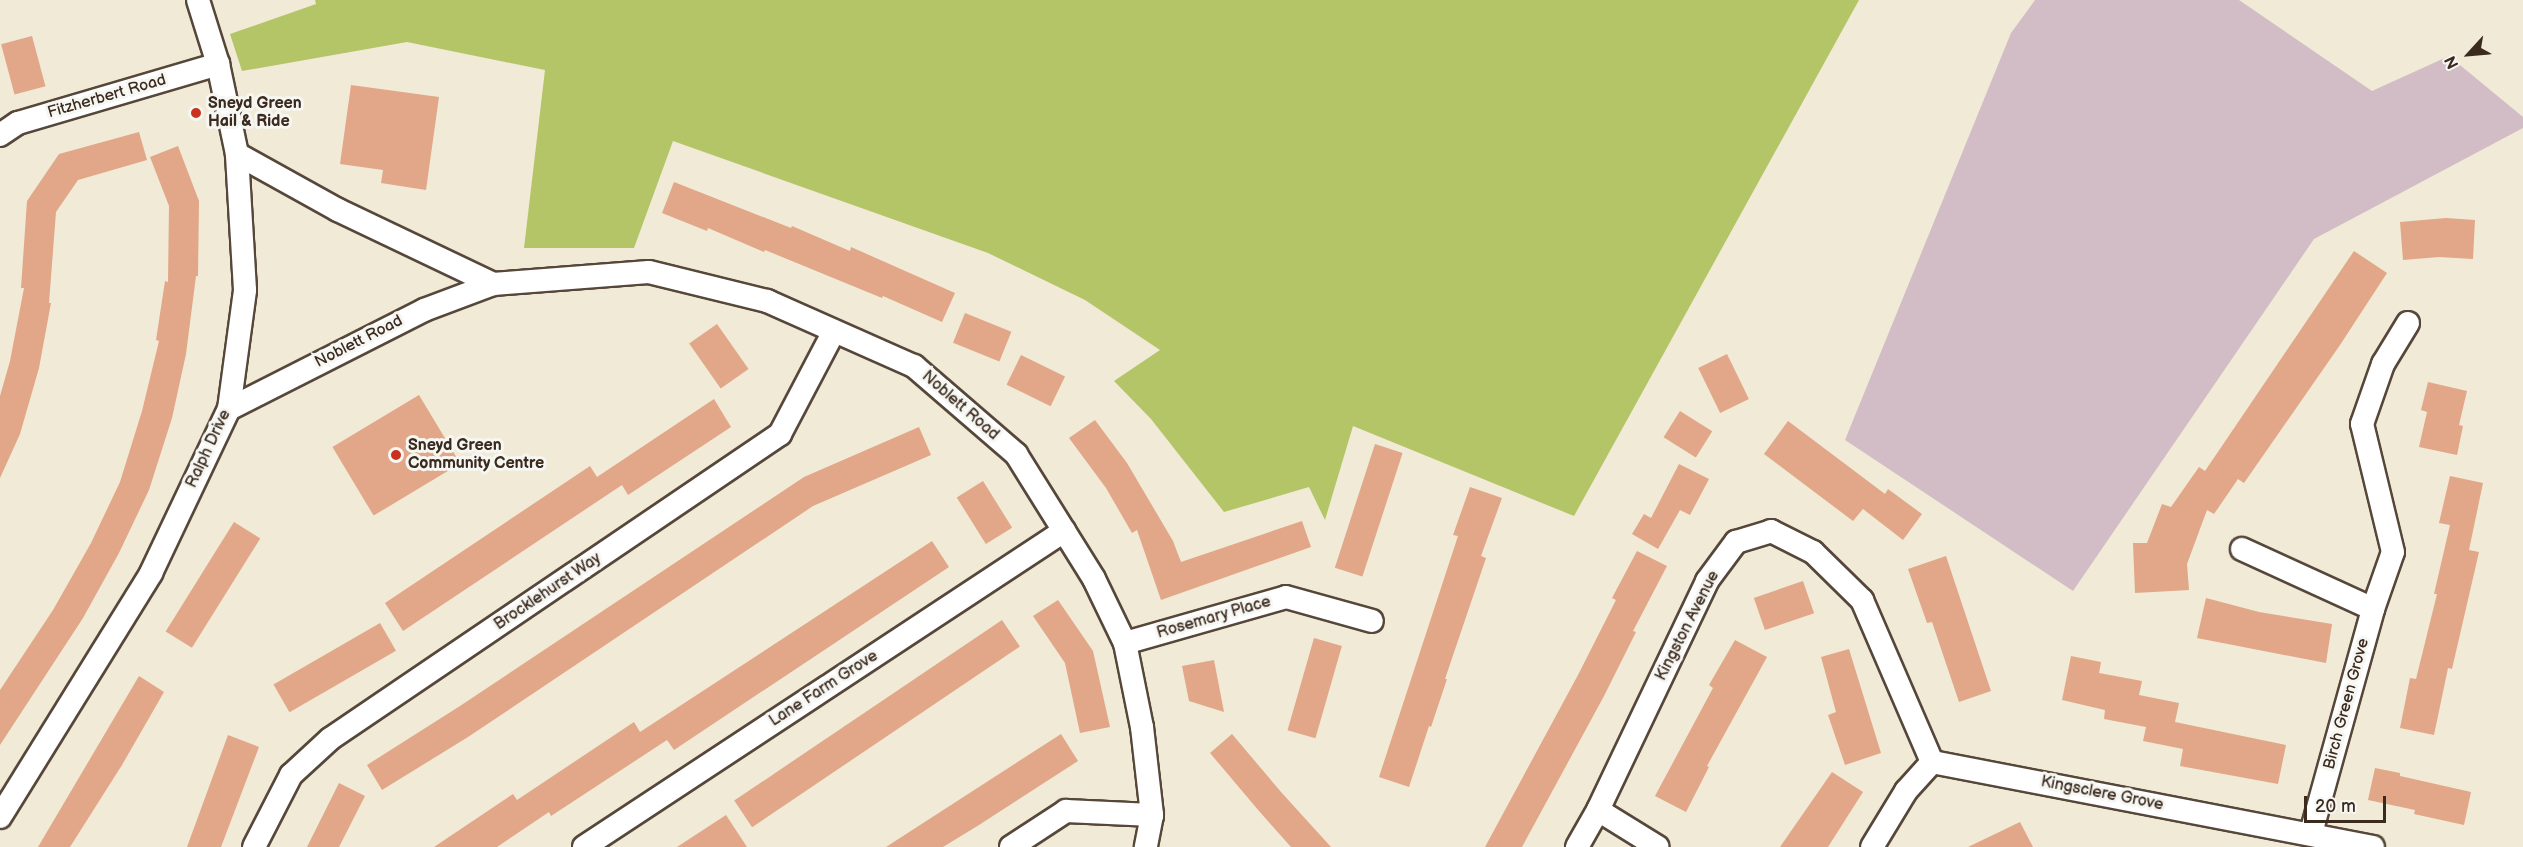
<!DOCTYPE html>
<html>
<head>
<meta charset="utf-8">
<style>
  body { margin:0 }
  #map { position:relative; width:2523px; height:847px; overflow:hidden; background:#f0ead6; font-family:"Balsamiq Sans",sans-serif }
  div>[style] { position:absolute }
  .industrial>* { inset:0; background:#d2bdc6 }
  .green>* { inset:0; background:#b4c568 }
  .building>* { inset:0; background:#e1a788; transform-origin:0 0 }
  .roads { filter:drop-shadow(2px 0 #56473a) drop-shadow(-2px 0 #56473a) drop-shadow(0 2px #56473a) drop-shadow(0 -2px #56473a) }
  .minor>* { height:22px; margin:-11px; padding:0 11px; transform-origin:11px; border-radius:11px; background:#fff }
  .dots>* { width:16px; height:16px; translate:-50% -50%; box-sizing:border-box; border:3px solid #f6f6f2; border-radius:50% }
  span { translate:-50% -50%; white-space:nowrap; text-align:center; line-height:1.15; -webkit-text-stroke:6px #f6f6f2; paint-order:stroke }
  .street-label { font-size:16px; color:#3b2a1e }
  .poi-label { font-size:16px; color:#3b2a1e; font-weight:700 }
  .left { translate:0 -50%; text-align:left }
  .north { position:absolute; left:2439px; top:24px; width:60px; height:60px; -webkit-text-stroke:4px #f6f6f2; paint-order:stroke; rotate:244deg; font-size:16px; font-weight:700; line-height:24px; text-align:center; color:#3b2a1e }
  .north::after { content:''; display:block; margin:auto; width:21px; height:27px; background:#3b2a1e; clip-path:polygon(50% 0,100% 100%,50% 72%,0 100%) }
  .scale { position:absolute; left:2304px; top:796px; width:82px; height:27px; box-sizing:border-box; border:3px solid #3b2a1e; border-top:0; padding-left:8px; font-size:18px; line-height:21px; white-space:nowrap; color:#3b2a1e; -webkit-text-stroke:4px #f6f6f2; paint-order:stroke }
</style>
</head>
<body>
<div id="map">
  <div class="industrial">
    <div style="clip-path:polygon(2035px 0,2239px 0,2372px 91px,2449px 56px,2523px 117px,2523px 128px,2314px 239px,2073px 591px,1845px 440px,2011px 33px)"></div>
  </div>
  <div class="green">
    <div style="clip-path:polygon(315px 0,1859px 0,1574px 516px,1353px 426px,1325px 520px,1309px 487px,1224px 512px,1151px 419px,1114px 381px,1160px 350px,1085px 300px,988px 253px,673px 141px,634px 248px,524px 248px,545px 70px,407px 42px,242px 71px,230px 34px,316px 4px)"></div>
  </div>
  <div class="building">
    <div style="left:32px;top:36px;width:52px;height:32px;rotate:75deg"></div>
    <div style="clip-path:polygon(351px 85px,439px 97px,426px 190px,381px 183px,383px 170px,340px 164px)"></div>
    <div style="clip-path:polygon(139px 132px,147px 160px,78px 180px,56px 212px,49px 303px,51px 303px,39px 368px,20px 434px,0 478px,0 396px,10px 361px,24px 288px,21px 288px,27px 201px,59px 154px)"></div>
    <div style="clip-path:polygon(178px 146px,199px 201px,198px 276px,196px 276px,186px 354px,172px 418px,149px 490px,119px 553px,83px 618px,0 745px,0 690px,53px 610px,91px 543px,120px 482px,142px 411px,159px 341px,156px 340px,165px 281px,168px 282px,169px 206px,150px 157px)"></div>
    <div style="clip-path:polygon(674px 182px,791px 228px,792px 226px,850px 251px,851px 247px,955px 293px,942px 322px,883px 296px,882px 298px,765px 250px,764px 252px,708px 228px,707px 231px,662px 213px)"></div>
    <div style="clip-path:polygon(2446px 218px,2475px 220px,2473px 259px,2439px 257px,2403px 260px,2400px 222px)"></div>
    <div style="clip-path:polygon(2354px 251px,2387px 273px,2340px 345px,2244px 483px,2238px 479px,2214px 514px,2207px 510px,2187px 564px,2189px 590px,2135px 593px,2133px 543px,2147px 543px,2162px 504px,2171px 507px,2199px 467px,2205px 471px)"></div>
    <div style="left:965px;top:313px;width:50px;height:32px;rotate:22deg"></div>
    <div style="left:717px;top:324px;width:55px;height:34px;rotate:55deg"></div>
    <div style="left:1727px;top:354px;width:50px;height:32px;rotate:64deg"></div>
    <div style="left:1021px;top:355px;width:49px;height:33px;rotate:26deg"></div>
    <div style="clip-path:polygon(2428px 382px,2467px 391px,2459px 425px,2463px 426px,2457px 455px,2419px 447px,2427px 412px,2421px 410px)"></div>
    <div style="left:419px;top:395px;width:80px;height:101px;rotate:59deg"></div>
    <div style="clip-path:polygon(714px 399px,731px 427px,628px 495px,622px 485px,403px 631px,385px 603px,590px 466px,597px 477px)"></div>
    <div style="left:1680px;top:411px;width:38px;height:31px;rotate:32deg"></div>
    <div style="clip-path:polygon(1095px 420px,1127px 463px,1173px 541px,1181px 562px,1302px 521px,1311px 547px,1161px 600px,1137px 530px,1132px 533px,1106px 488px,1069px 438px)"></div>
    <div style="clip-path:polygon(1788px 421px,1885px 494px,1888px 489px,1922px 514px,1903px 540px,1863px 509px,1853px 521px,1764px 454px)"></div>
    <div style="clip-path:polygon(919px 427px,931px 455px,813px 506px,468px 737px,382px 790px,367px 765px,460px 706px,804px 477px)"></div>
    <div style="left:1375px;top:444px;width:29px;height:130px;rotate:18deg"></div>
    <div style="clip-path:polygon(1679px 464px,1709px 479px,1690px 515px,1680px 510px,1658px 549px,1632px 534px,1644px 514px,1651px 518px)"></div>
    <div style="clip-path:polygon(2450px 476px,2483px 483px,2469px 550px,2479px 552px,2452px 669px,2448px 668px,2434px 735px,2400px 728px,2410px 678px,2416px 679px,2437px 594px,2434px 594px,2450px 525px,2439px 523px)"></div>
    <div style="left:983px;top:481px;width:55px;height:31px;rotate:58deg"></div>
    <div style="clip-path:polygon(1470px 487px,1502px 498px,1481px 556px,1486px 558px,1445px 679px,1447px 679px,1431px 727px,1429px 726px,1409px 787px,1379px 777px,1458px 536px,1453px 535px)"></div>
    <div style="left:234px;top:522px;width:31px;height:129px;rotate:32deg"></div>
    <div style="clip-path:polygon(932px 541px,949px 567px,674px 750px,667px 740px,551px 816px,549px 812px,497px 847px,434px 847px,513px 794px,517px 800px,634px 722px,640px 732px)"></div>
    <div style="clip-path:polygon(1637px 551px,1667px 566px,1633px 631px,1636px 632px,1604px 696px,1522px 847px,1485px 847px,1578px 675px,1616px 600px,1612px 598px)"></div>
    <div style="clip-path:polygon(1946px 556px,1991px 691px,1959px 702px,1932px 622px,1927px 623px,1908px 569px)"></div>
    <div style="left:1803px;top:581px;width:34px;height:52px;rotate:71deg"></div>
    <div style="clip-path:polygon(2206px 598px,2259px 612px,2332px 624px,2326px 663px,2197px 638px)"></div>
    <div style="clip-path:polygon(1058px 600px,1093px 651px,1110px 727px,1080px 733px,1065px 663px,1033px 616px)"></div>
    <div style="left:1002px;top:620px;width:32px;height:323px;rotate:56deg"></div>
    <div style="left:380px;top:623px;width:32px;height:123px;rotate:60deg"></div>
    <div style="left:1314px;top:638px;width:29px;height:96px;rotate:16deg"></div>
    <div style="clip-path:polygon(1735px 640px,1767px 657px,1707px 766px,1709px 767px,1686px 812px,1655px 796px,1713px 688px,1709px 685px)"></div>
    <div style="clip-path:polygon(1849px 649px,1881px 753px,1845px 765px,1828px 715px,1836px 712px,1821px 657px)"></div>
    <div style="clip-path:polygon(2071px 656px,2101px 662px,2099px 673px,2142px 681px,2139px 695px,2179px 703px,2175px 722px,2286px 745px,2278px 784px,2180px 766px,2183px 749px,2143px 741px,2146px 727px,2104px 719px,2105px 710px,2062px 700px)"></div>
    <div style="clip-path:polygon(1214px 660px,1224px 712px,1189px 701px,1182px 666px)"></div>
    <div style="clip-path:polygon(139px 676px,164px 692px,122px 765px,70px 847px,38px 847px)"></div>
    <div style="clip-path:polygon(1061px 734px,1078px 761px,979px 825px,943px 847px,886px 847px)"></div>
    <div style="clip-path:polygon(1232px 734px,1281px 792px,1331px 847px,1291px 847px,1259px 811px,1210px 753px)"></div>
    <div style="clip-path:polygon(228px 735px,259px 747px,221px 847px,187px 847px)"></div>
    <div style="clip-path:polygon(2375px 768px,2400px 773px,2400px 776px,2471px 792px,2464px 825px,2414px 814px,2415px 810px,2368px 800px)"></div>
    <div style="clip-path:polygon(1832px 772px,1863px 792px,1828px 847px,1780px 847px)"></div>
    <div style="clip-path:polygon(339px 783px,365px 796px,339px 847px,307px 847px)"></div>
    <div style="clip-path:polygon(726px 815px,747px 847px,677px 847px)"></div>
    <div style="clip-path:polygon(2020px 822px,2033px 847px,1968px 847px)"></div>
  </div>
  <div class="roads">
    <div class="minor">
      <div style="left:0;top:135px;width:22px;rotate:-34deg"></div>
      <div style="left:18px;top:123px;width:209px;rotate:-16.4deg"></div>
      <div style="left:237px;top:154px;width:115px;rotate:29deg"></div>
      <div style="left:338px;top:210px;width:172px;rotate:25.5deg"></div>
      <div style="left:229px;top:409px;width:219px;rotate:-26.9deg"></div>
      <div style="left:424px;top:310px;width:74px;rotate:-20.6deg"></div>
      <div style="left:493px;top:284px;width:156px;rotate:-4.4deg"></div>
      <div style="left:649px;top:272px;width:122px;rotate:13.8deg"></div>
      <div style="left:767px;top:301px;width:161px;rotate:23.9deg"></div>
      <div style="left:914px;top:366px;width:135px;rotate:40.8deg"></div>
      <div style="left:1016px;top:454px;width:147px;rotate:58deg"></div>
      <div style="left:1094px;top:579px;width:71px;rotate:64.2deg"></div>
      <div style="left:1125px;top:643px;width:86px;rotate:78.6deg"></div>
      <div style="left:1142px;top:727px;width:89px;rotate:83.5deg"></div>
      <div style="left:1152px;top:815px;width:33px;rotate:101deg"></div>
      <div style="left:2242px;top:549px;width:144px;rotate:24.6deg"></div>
      <div style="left:1125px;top:643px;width:167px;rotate:-15.9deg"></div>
      <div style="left:1286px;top:597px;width:89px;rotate:15.6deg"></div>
      <div style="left:1598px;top:810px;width:70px;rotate:31.7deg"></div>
      <div style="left:0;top:817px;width:287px;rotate:-58.2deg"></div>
      <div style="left:151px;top:573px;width:182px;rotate:-64.6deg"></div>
      <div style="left:229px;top:409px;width:120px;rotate:-82.3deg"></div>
      <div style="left:245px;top:290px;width:136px;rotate:-93.4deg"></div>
      <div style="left:237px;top:154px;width:92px;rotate:-101.9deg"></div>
      <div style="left:218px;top:64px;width:67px;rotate:-107.4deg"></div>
      <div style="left:2311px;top:833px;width:232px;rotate:-74.5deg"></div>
      <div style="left:2373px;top:609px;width:60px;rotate:-70.7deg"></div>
      <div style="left:2393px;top:552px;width:132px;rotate:-103.6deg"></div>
      <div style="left:2362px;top:424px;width:64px;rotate:-70.7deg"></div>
      <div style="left:2383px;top:364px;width:48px;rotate:-58.6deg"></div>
      <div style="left:254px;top:847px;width:81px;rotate:-62.8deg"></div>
      <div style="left:291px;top:775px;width:53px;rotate:-42.7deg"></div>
      <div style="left:330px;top:739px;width:544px;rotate:-34.13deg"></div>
      <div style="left:780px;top:434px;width:116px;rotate:-62.3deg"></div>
      <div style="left:584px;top:847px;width:575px;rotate:-33.36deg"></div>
      <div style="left:1011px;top:847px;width:66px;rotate:-33.2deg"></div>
      <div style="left:1066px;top:811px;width:86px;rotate:2.7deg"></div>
      <div style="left:1577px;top:847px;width:43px;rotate:-60.4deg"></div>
      <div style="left:1598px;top:810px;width:254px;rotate:-64.5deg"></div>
      <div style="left:1707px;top:581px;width:49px;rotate:-53.4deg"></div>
      <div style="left:1736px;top:542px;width:37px;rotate:-17deg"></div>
      <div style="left:1771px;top:531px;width:47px;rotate:26.6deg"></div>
      <div style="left:1813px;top:552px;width:69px;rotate:44.4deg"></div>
      <div style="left:1862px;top:600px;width:176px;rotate:66.6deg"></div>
      <div style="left:1872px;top:847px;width:66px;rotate:-58.7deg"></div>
      <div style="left:1906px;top:791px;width:39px;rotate:-48deg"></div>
      <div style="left:1932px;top:762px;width:449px;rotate:10.9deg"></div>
    </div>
  </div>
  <div class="dots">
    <div style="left:196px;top:113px;background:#c8321e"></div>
    <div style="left:396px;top:455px;background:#c8321e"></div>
  </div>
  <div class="street-label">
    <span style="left:107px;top:97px;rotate:-16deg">Fitzherbert Road</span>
    <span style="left:359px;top:342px;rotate:-27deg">Noblett Road</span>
    <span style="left:960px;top:406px;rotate:41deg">Noblett Road</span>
    <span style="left:209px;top:449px;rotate:-65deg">Ralph Drive</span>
    <span style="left:548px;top:592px;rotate:-34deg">Brocklehurst Way</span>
    <span style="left:1214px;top:618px;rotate:-16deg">Rosemary Place</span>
    <span style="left:1688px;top:626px;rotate:-63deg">Kingston Avenue</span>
    <span style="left:824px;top:689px;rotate:-33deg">Lane Farm Grove</span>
    <span style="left:2347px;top:704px;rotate:-75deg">Birch Green Grove</span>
    <span style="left:2102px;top:794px;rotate:11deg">Kingsclere Grove</span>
  </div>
  <div class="poi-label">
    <span class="left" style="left:208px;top:113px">Sneyd Green<br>Hail &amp; Ride</span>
    <span class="left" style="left:408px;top:455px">Sneyd Green<br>Community Centre</span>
  </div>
  <div class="north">N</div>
  <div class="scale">20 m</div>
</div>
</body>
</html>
